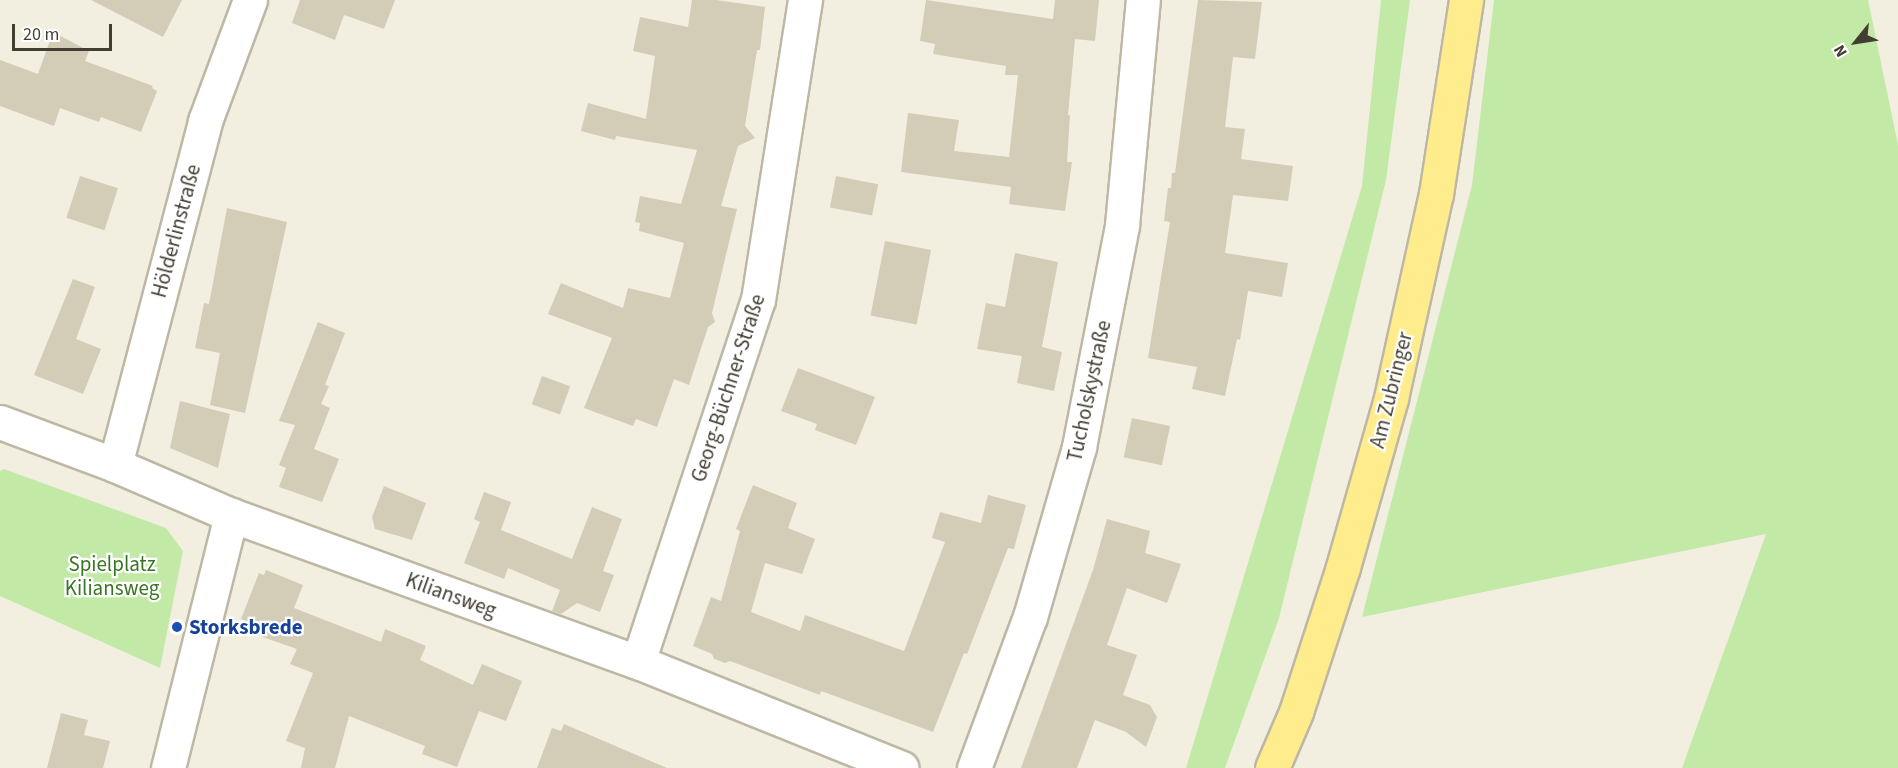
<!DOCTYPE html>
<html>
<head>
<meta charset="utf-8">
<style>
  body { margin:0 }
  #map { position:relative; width:1898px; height:768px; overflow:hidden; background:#f2efe1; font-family:"Source Sans 3",sans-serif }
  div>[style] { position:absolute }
  .green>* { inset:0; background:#c3e9a7 }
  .building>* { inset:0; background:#d3ccb6; transform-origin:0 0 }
  .roads { filter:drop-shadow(2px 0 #bdb7a4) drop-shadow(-2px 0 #bdb7a4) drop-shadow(0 2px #bdb7a4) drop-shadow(0 -2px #bdb7a4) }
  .minor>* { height:33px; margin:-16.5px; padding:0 16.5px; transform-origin:16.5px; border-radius:16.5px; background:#fff }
  .major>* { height:33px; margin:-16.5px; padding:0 16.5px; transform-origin:16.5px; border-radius:16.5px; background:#ffec8d }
  .dots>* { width:16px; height:16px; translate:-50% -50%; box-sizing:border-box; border:3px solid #fff; border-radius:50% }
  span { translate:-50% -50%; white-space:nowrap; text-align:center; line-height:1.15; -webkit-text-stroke:4.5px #fff; paint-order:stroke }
  .street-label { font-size:21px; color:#433e32 }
  .park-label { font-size:21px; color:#397623 }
  .transit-label { font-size:21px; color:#164399; font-weight:700 }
  .left { translate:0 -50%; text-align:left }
  .north { position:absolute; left:1826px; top:12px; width:60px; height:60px; -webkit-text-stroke:4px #fff; paint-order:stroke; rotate:240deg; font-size:16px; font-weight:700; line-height:24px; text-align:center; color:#433e32 }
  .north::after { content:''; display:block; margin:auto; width:21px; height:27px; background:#433e32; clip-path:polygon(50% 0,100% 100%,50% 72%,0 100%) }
  .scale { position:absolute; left:12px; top:24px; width:100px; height:27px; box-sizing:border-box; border:3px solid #433e32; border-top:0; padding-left:8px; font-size:18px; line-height:21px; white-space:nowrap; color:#433e32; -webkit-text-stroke:4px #fff; paint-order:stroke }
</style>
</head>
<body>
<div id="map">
  <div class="green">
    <div style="clip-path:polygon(1381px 0,1410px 0,1386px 180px,1279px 618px,1225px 768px,1186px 768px,1362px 186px)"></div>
    <div style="clip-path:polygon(1494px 0,1868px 0,1898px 145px,1898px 768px,1682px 768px,1766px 534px,1362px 617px,1472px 185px)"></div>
    <div style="clip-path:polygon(4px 469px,166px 528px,183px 551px,160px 668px,0 596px,0 471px)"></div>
  </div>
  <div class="building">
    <div style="clip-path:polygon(91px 0,182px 0,163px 37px)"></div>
    <div style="clip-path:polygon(300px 0,395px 0,384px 29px,344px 15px,335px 40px,292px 23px)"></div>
    <div style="clip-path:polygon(692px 0,716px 0,765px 7px,760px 50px,757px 50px,745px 126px,755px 138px,738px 146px,721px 206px,737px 209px,712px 313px,715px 322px,708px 327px,689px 385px,674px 379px,657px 427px,636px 419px,633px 426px,584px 408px,612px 338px,548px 314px,561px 283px,623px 308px,628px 288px,670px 298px,684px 243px,639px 231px,640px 223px,635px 222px,640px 196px,681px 204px,697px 150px,616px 136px,615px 140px,581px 131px,588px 103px,646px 119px,655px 56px,633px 51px,640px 17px,688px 27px)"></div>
    <div style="clip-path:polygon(926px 0,1053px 19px,1055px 0,1099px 0,1095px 41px,1075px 39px,1068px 115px,1070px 115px,1067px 162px,1072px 162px,1065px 211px,1009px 204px,1011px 187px,901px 172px,908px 113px,959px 120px,954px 151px,1009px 157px,1018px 75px,1005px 75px,1006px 66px,933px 54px,935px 44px,920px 41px)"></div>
    <div style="clip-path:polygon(1198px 0,1262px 2px,1255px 59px,1233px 57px,1225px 127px,1245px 129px,1241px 159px,1293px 166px,1288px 201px,1233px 195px,1225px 253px,1288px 263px,1282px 297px,1248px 291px,1240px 340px,1237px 339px,1225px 396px,1192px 389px,1197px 367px,1148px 358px,1170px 222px,1164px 221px,1168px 188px,1171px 188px,1172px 173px,1175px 173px)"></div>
    <div style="clip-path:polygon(53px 32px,89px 51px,85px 61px,153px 86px,152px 88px,157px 91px,141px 132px,101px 117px,99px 122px,60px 108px,54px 126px,0 106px,0 60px,38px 74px)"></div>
    <div style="left:80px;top:176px;width:40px;height:44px;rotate:18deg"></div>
    <div style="left:836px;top:176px;width:43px;height:32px;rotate:11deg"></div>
    <div style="clip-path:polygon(227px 208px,287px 222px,245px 413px,210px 405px,220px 353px,195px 348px,204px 303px,209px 304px)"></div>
    <div style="left:885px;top:241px;width:47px;height:76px;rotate:11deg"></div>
    <div style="clip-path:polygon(1015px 253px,1058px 262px,1042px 347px,1062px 352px,1054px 391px,1017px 383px,1022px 356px,977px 349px,986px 303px,1005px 307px)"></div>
    <div style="clip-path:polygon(73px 279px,95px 287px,76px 339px,101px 349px,83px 394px,34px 375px)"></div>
    <div style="clip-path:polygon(318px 322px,345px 333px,325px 385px,329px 386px,321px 404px,330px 408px,314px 449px,339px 459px,322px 502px,279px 487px,286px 468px,279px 465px,295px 425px,279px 421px)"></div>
    <div style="clip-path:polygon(798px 368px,875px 397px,856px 445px,815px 430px,817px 424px,781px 411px)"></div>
    <div style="left:542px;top:376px;width:30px;height:30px;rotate:20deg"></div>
    <div style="clip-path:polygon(180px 401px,230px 414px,218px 468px,170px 448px)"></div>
    <div style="left:1132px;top:418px;width:39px;height:40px;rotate:12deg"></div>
    <div style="clip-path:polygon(753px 485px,797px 503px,788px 528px,815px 539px,802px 574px,765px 563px,751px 612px,800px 631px,805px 615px,904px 651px,945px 542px,932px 538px,940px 512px,981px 523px,988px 495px,1026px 505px,1014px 549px,1008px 548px,967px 654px,964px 653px,933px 732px,821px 691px,820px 695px,730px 661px,725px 663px,714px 659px,712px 654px,693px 646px,711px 597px,721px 601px,740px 531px,736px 529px)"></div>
    <div style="clip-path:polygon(384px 486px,426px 503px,412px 540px,375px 529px,372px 517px)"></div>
    <div style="clip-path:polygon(484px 492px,511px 502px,501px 530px,572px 559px,592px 507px,622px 519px,603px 571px,614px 575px,600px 612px,577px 603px,561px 614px,552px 611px,560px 590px,508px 568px,504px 579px,464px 563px,480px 522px,474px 519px)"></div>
    <div style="clip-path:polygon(1107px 519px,1150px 531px,1145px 553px,1181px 564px,1167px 603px,1127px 588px,1107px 645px,1137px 655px,1123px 695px,1150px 705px,1157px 717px,1146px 747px,1126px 732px,1095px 720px,1077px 768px,1021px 768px,1093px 570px)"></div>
    <div style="clip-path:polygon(266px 570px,303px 585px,294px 608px,381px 642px,385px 629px,426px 646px,420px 660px,473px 685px,482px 664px,522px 681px,506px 721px,479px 711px,457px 767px,422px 754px,425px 746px,349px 716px,335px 768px,301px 768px,305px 748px,286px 741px,313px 673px,290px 664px,297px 649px,254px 634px,257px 625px,241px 619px,259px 573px,264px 575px)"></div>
    <div style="clip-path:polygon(61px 713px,88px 720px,84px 735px,110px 741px,103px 768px,47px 768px)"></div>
    <div style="clip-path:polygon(564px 724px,667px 768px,537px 768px,552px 728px,561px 731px)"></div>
  </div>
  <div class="roads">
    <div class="minor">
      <div style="left:0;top:422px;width:123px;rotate:20.5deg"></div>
      <div style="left:115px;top:465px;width:126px;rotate:23.3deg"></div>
      <div style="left:231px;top:515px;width:433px;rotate:19.9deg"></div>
      <div style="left:638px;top:662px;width:284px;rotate:21.9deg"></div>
      <div style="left:115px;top:465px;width:356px;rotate:-75.3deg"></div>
      <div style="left:205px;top:121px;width:129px;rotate:-69.6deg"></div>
      <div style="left:638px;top:662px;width:381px;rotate:-71.7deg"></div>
      <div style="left:758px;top:300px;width:304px;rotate:-81.1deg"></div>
      <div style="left:168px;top:768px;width:261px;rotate:-76deg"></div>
      <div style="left:974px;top:768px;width:161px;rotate:-69.7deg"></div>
      <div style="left:1030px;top:617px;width:177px;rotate:-73.9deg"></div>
      <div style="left:1079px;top:447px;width:226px;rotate:-79deg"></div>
      <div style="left:1122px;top:225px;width:226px;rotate:-84.7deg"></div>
    </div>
    <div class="major">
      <div style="left:1272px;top:768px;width:61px;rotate:-66.8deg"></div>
      <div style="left:1296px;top:712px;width:152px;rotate:-72deg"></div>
      <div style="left:1343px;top:567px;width:176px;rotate:-74.1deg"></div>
      <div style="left:1391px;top:398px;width:209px;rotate:-77.6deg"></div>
      <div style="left:1436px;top:194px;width:196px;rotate:-81.2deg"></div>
    </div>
  </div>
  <div class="dots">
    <div style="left:177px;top:627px;background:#1a4fb4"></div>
  </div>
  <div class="street-label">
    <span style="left:176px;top:231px;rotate:-75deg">Hölderlinstraße</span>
    <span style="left:728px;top:388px;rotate:-72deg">Georg-Büchner-Straße</span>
    <span style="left:1391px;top:390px;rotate:-76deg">Am Zubringer</span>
    <span style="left:1089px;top:391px;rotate:-78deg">Tucholskystraße</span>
    <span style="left:451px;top:595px;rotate:20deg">Kiliansweg</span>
  </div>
  <div class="park-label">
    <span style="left:112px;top:576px">Spielplatz<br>Kiliansweg</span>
  </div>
  <div class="transit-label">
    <span class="left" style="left:189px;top:627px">Storksbrede</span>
  </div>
  <div class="north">N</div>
  <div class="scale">20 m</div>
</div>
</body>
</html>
